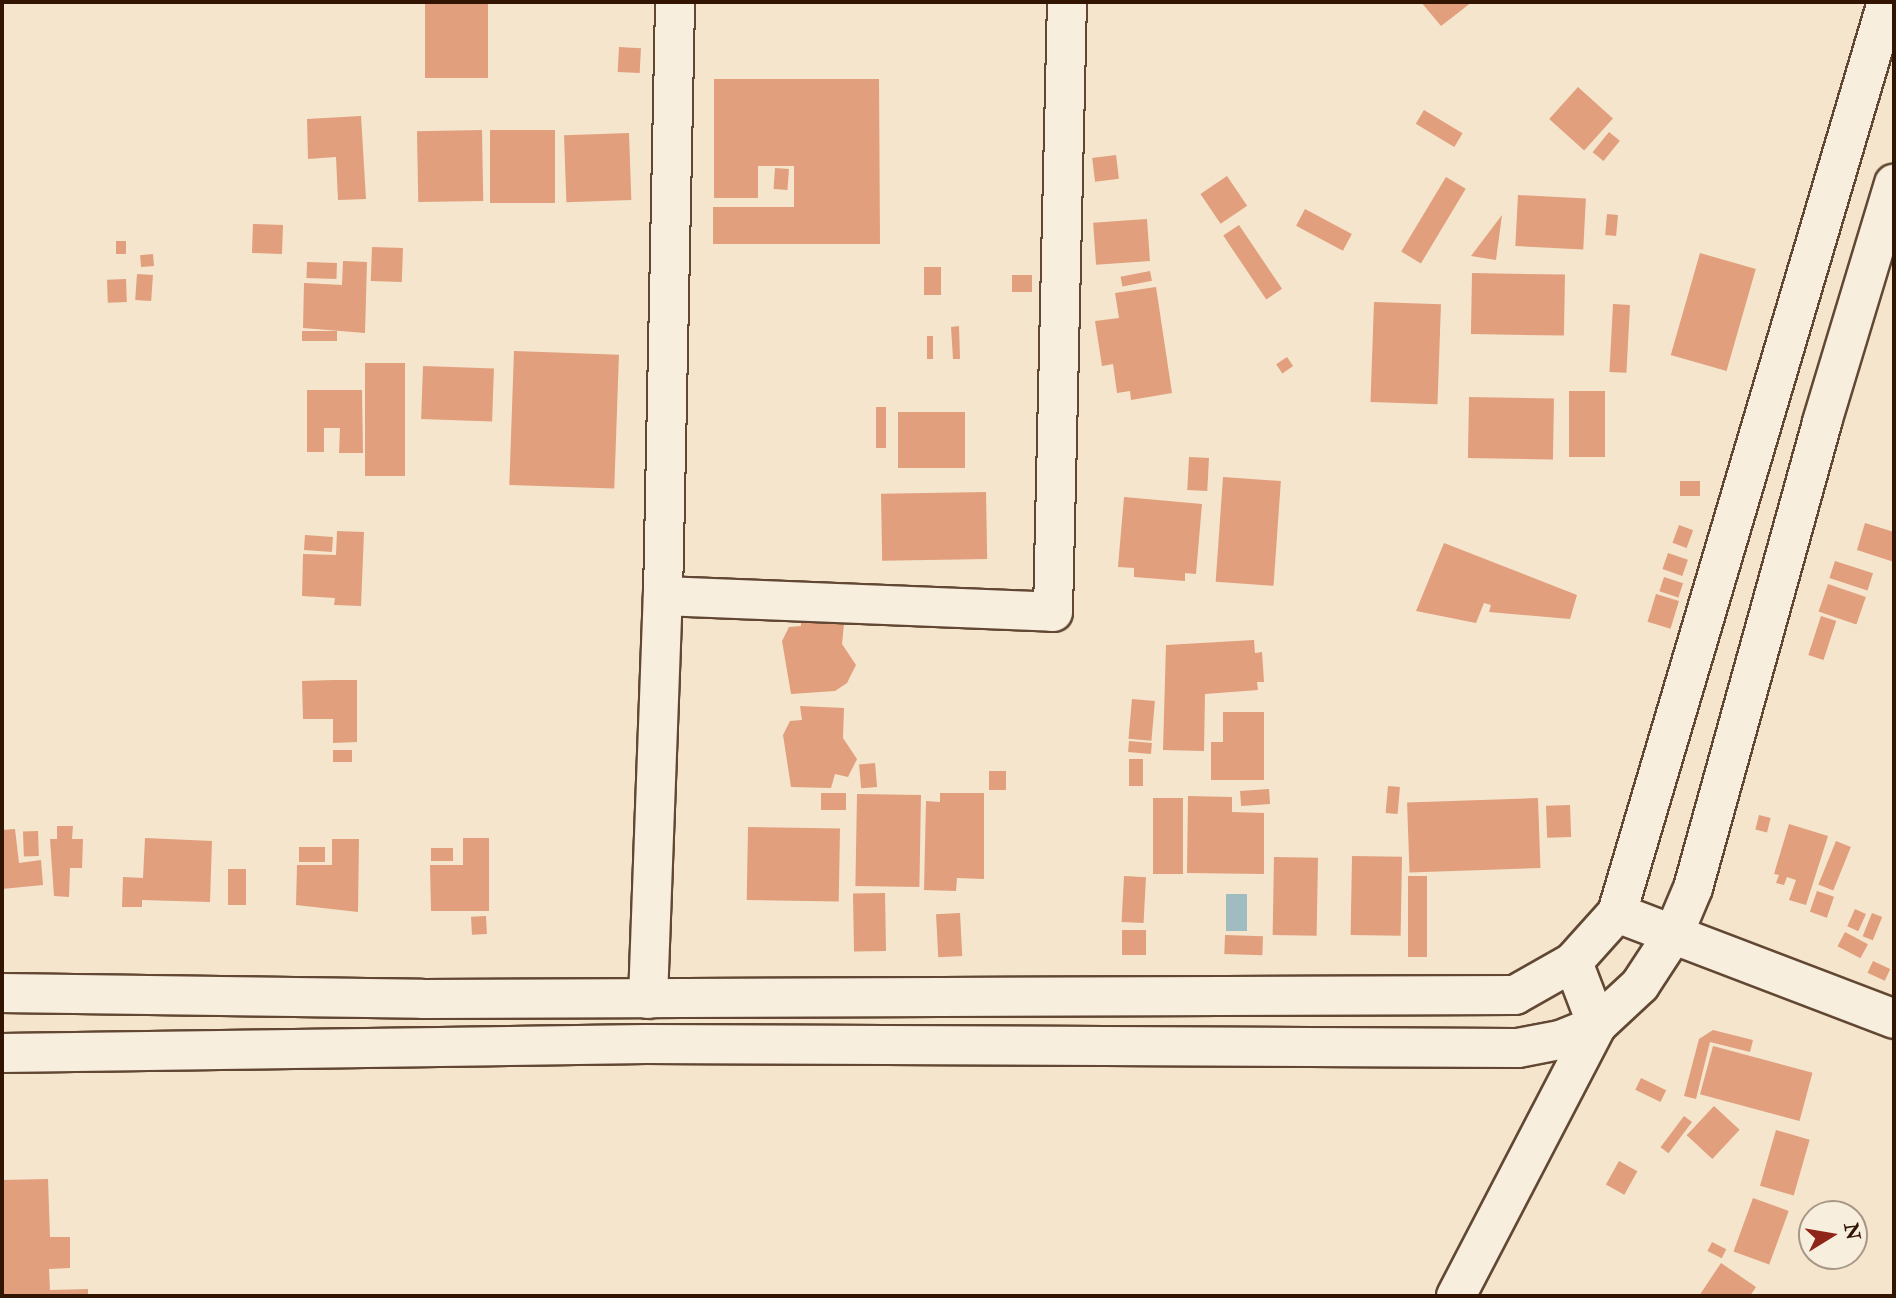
<!DOCTYPE html>
<html>
<head>
<meta charset="utf-8">
<style>
  body { margin:0 }
  #map { position:relative; width:1896px; height:1298px; overflow:hidden; background:#f4e5cc; font-family:"IM FELL Double Pica",serif }
  div>[style] { position:absolute }
  .water>* { inset:0; background:#9fbdc1; transform-origin:0 0 }
  .building>* { inset:0; background:#e19f7d; transform-origin:0 0 }
  .roads { filter:drop-shadow(2px 0 #624834) drop-shadow(-2px 0 #624834) drop-shadow(0 2px #624834) drop-shadow(0 -2px #624834) }
  .minor>* { height:38px; margin:-19px; padding:0 19px; transform-origin:19px; border-radius:19px; background:#f8eede }
  span { translate:-50% -50%; white-space:nowrap; text-align:center; line-height:1.15; -webkit-text-stroke:7px #f8eede; paint-order:stroke }
  .frame { position:absolute; inset:0; border:4px solid #311401; pointer-events:none }
  .north { position:absolute; left:1798px; top:1200px; width:70px; height:70px; box-sizing:border-box; background:#f8eede; border:2px solid #a89786; border-radius:50%; rotate:79deg; font-size:19px; font-weight:700; line-height:28px; text-align:center; color:#311401 }
  .north::after { content:''; display:block; margin:auto; width:24px; height:32px; background:#8f2418; clip-path:polygon(50% 0,100% 100%,50% 72%,0 100%) }
</style>
</head>
<body>
<div id="map">
  <div class="water">
    <div style="left:1226px;top:894px;width:21px;height:37px"></div>
  </div>
  <div class="building">
    <div style="left:425px;top:2px;width:63px;height:76px"></div>
    <div style="clip-path:polygon(1421px 2px,1472px 2px,1441px 26px)"></div>
    <div style="left:619px;top:47px;width:22px;height:25px;rotate:3deg"></div>
    <div style="clip-path:polygon(714px 79px,879px 79px,880px 244px,713px 244px,713px 207px,794px 207px,794px 166px,758px 166px,758px 198px,714px 198px)"></div>
    <div style="left:1578px;top:87px;width:47px;height:43px;rotate:42deg"></div>
    <div style="left:1424px;top:110px;width:45px;height:16px;rotate:31deg"></div>
    <div style="clip-path:polygon(361px 116px,366px 199px,338px 200px,336px 157px,308px 159px,307px 119px)"></div>
    <div style="left:482px;top:130px;width:71px;height:65px;rotate:89deg"></div>
    <div style="left:490px;top:130px;width:65px;height:73px"></div>
    <div style="left:1609px;top:132px;width:14px;height:26px;rotate:39deg"></div>
    <div style="left:629px;top:133px;width:67px;height:65px;rotate:88deg"></div>
    <div style="left:1116px;top:155px;width:24px;height:24px;rotate:83deg"></div>
    <div style="left:775px;top:168px;width:14px;height:21px;rotate:4deg"></div>
    <div style="left:1227px;top:176px;width:36px;height:32px;rotate:56deg"></div>
    <div style="left:1446px;top:177px;width:23px;height:87px;rotate:31deg"></div>
    <div style="left:1518px;top:195px;width:68px;height:51px;rotate:3deg"></div>
    <div style="left:1305px;top:209px;width:53px;height:19px;rotate:28deg"></div>
    <div style="left:1607px;top:214px;width:11px;height:21px;rotate:5deg"></div>
    <div style="clip-path:polygon(1502px 215px,1496px 260px,1471px 256px)"></div>
    <div style="left:1147px;top:219px;width:42px;height:54px;rotate:86deg"></div>
    <div style="left:253px;top:224px;width:30px;height:29px;rotate:2deg"></div>
    <div style="left:1239px;top:225px;width:77px;height:19px;rotate:56deg"></div>
    <div style="left:116px;top:241px;width:10px;height:13px"></div>
    <div style="left:372px;top:247px;width:31px;height:34px;rotate:2deg"></div>
    <div style="left:1700px;top:253px;width:58px;height:106px;rotate:16deg"></div>
    <div style="left:153px;top:254px;width:12px;height:13px;rotate:85deg"></div>
    <div style="clip-path:polygon(343px 261px,367px 262px,365px 333px,303px 328px,304px 283px,342px 285px)"></div>
    <div style="left:307px;top:262px;width:30px;height:16px;rotate:2deg"></div>
    <div style="left:924px;top:267px;width:17px;height:28px"></div>
    <div style="left:1150px;top:271px;width:10px;height:30px;rotate:79deg"></div>
    <div style="left:1472px;top:273px;width:93px;height:61px;rotate:1deg"></div>
    <div style="left:137px;top:274px;width:16px;height:26px;rotate:4deg"></div>
    <div style="left:1012px;top:275px;width:20px;height:17px"></div>
    <div style="left:126px;top:279px;width:23px;height:19px;rotate:88deg"></div>
    <div style="clip-path:polygon(1156px 287px,1172px 393px,1131px 400px,1130px 391px,1117px 393px,1113px 364px,1102px 366px,1095px 321px,1119px 318px,1115px 293px)"></div>
    <div style="left:1374px;top:302px;width:67px;height:100px;rotate:2deg"></div>
    <div style="left:1613px;top:304px;width:17px;height:68px;rotate:3deg"></div>
    <div style="clip-path:polygon(959px 326px,960px 359px,953px 359px,951px 327px)"></div>
    <div style="left:302px;top:331px;width:35px;height:10px"></div>
    <div style="left:927px;top:336px;width:6px;height:23px"></div>
    <div style="left:514px;top:351px;width:105px;height:134px;rotate:2deg"></div>
    <div style="left:1287px;top:357px;width:11px;height:13px;rotate:56deg"></div>
    <div style="left:365px;top:363px;width:40px;height:113px"></div>
    <div style="left:423px;top:366px;width:71px;height:53px;rotate:2deg"></div>
    <div style="clip-path:polygon(307px 390px,362px 390px,363px 453px,339px 453px,340px 428px,324px 428px,324px 452px,307px 452px)"></div>
    <div style="left:1569px;top:391px;width:36px;height:66px"></div>
    <div style="left:1469px;top:397px;width:85px;height:61px;rotate:1deg"></div>
    <div style="left:876px;top:407px;width:10px;height:41px"></div>
    <div style="left:898px;top:412px;width:67px;height:56px"></div>
    <div style="left:1189px;top:457px;width:20px;height:33px;rotate:3deg"></div>
    <div style="left:1223px;top:477px;width:58px;height:105px;rotate:4deg"></div>
    <div style="left:1680px;top:481px;width:20px;height:15px"></div>
    <div style="left:986px;top:492px;width:67px;height:105px;rotate:89deg"></div>
    <div style="clip-path:polygon(1124px 497px,1202px 504px,1196px 574px,1185px 573px,1185px 581px,1134px 577px,1134px 568px,1118px 567px)"></div>
    <div style="clip-path:polygon(1865px 523px,1894px 532px,1894px 562px,1857px 550px)"></div>
    <div style="left:1679px;top:525px;width:15px;height:19px;rotate:20deg"></div>
    <div style="clip-path:polygon(337px 531px,364px 532px,361px 606px,334px 605px,335px 598px,302px 596px,303px 554px,336px 555px)"></div>
    <div style="left:305px;top:535px;width:28px;height:15px;rotate:4deg"></div>
    <div style="clip-path:polygon(1444px 543px,1577px 595px,1570px 619px,1489px 612px,1491px 605px,1484px 603px,1476px 623px,1416px 611px)"></div>
    <div style="left:1668px;top:553px;width:21px;height:17px;rotate:19deg"></div>
    <div style="left:1835px;top:561px;width:40px;height:18px;rotate:18deg"></div>
    <div style="left:1664px;top:577px;width:20px;height:15px;rotate:18deg"></div>
    <div style="left:1828px;top:584px;width:40px;height:29px;rotate:19deg"></div>
    <div style="left:1656px;top:594px;width:24px;height:29px;rotate:17deg"></div>
    <div style="left:1821px;top:616px;width:16px;height:41px;rotate:18deg"></div>
    <div style="clip-path:polygon(801px 621px,844px 624px,842px 644px,856px 665px,847px 683px,835px 691px,791px 694px,782px 641px,789px 627px,801px 626px)"></div>
    <div style="clip-path:polygon(1254px 640px,1255px 653px,1262px 652px,1264px 682px,1257px 682px,1258px 690px,1205px 694px,1204px 751px,1163px 750px,1166px 645px)"></div>
    <div style="clip-path:polygon(333px 680px,357px 680px,357px 742px,333px 743px,333px 719px,303px 719px,302px 681px)"></div>
    <div style="left:1132px;top:699px;width:23px;height:40px;rotate:5deg"></div>
    <div style="clip-path:polygon(800px 706px,844px 708px,843px 738px,857px 759px,848px 777px,835px 774px,831px 788px,791px 787px,783px 735px,790px 721px,802px 720px)"></div>
    <div style="clip-path:polygon(1223px 712px,1264px 712px,1264px 780px,1211px 780px,1211px 742px,1223px 742px)"></div>
    <div style="left:1129px;top:741px;width:23px;height:11px;rotate:5deg"></div>
    <div style="left:333px;top:750px;width:19px;height:12px"></div>
    <div style="left:1129px;top:759px;width:14px;height:27px"></div>
    <div style="left:875px;top:763px;width:24px;height:16px;rotate:85deg"></div>
    <div style="left:989px;top:771px;width:17px;height:19px"></div>
    <div style="left:1388px;top:786px;width:12px;height:27px;rotate:5deg"></div>
    <div style="left:1269px;top:789px;width:15px;height:29px;rotate:86deg"></div>
    <div style="left:846px;top:793px;width:17px;height:25px;rotate:90deg"></div>
    <div style="clip-path:polygon(940px 793px,984px 793px,984px 879px,957px 878px,956px 891px,924px 890px,926px 801px,940px 802px)"></div>
    <div style="left:857px;top:794px;width:64px;height:92px;rotate:1deg"></div>
    <div style="clip-path:polygon(1188px 796px,1232px 797px,1232px 812px,1264px 813px,1264px 874px,1187px 873px)"></div>
    <div style="left:1153px;top:798px;width:30px;height:76px"></div>
    <div style="left:1538px;top:798px;width:70px;height:131px;rotate:88deg"></div>
    <div style="left:1570px;top:805px;width:32px;height:24px;rotate:88deg"></div>
    <div style="left:1759px;top:815px;width:12px;height:15px;rotate:14deg"></div>
    <div style="clip-path:polygon(1789px 824px,1828px 836px,1806px 905px,1789px 900px,1796px 880px,1787px 877px,1784px 885px,1776px 883px,1779px 875px,1774px 874px)"></div>
    <div style="clip-path:polygon(57px 826px,73px 826px,72px 839px,83px 839px,82px 868px,70px 868px,69px 897px,54px 896px,50px 839px,57px 839px)"></div>
    <div style="left:748px;top:827px;width:92px;height:73px;rotate:1deg"></div>
    <div style="clip-path:polygon(15px 829px,19px 863px,41px 860px,43px 885px,2px 889px,2px 830px)"></div>
    <div style="left:38px;top:831px;width:25px;height:15px;rotate:88deg"></div>
    <div style="clip-path:polygon(145px 838px,212px 841px,210px 902px,142px 900px,142px 907px,122px 907px,123px 877px,143px 878px)"></div>
    <div style="clip-path:polygon(463px 838px,489px 838px,489px 911px,431px 911px,430px 865px,463px 865px)"></div>
    <div style="clip-path:polygon(332px 839px,359px 839px,358px 912px,296px 905px,297px 865px,332px 865px)"></div>
    <div style="left:1836px;top:841px;width:16px;height:47px;rotate:22deg"></div>
    <div style="left:325px;top:847px;width:15px;height:26px;rotate:90deg"></div>
    <div style="left:431px;top:848px;width:22px;height:13px"></div>
    <div style="left:1352px;top:856px;width:50px;height:79px;rotate:1deg"></div>
    <div style="left:1274px;top:857px;width:44px;height:78px;rotate:1deg"></div>
    <div style="left:228px;top:869px;width:18px;height:36px"></div>
    <div style="left:1124px;top:876px;width:22px;height:46px;rotate:3deg"></div>
    <div style="left:1408px;top:876px;width:19px;height:81px"></div>
    <div style="left:1817px;top:891px;width:18px;height:22px;rotate:19deg"></div>
    <div style="left:885px;top:893px;width:58px;height:32px;rotate:89deg"></div>
    <div style="left:1855px;top:909px;width:12px;height:19px;rotate:24deg"></div>
    <div style="left:960px;top:913px;width:43px;height:24px;rotate:87deg"></div>
    <div style="left:1872px;top:913px;width:11px;height:25px;rotate:22deg"></div>
    <div style="left:486px;top:916px;width:18px;height:15px;rotate:87deg"></div>
    <div style="left:1122px;top:930px;width:24px;height:25px"></div>
    <div style="left:1845px;top:932px;width:26px;height:16px;rotate:28deg"></div>
    <div style="left:1225px;top:935px;width:38px;height:19px;rotate:2deg"></div>
    <div style="left:1873px;top:961px;width:19px;height:13px;rotate:25deg"></div>
    <div style="clip-path:polygon(1713px 1030px,1753px 1040px,1750px 1052px,1710px 1042px,1696px 1099px,1684px 1096px,1699px 1039px)"></div>
    <div style="left:1713px;top:1046px;width:103px;height:50px;rotate:15deg"></div>
    <div style="left:1641px;top:1078px;width:28px;height:13px;rotate:26deg"></div>
    <div style="left:1714px;top:1106px;width:35px;height:40px;rotate:43deg"></div>
    <div style="left:1684px;top:1116px;width:10px;height:39px;rotate:37deg"></div>
    <div style="left:1776px;top:1130px;width:35px;height:58px;rotate:16deg"></div>
    <div style="left:1619px;top:1161px;width:21px;height:27px;rotate:29deg"></div>
    <div style="clip-path:polygon(48px 1179px,50px 1237px,70px 1237px,70px 1268px,49px 1269px,50px 1290px,88px 1289px,88px 1296px,2px 1296px,2px 1180px)"></div>
    <div style="left:1753px;top:1198px;width:38px;height:57px;rotate:20deg"></div>
    <div style="left:1712px;top:1242px;width:16px;height:10px;rotate:27deg"></div>
    <div style="clip-path:polygon(1721px 1263px,1756px 1287px,1750px 1296px,1699px 1296px)"></div>
  </div>
  <div class="roads">
    <div class="minor">
      <div style="left:663px;top:596px;width:390px;rotate:2.3deg"></div>
      <div style="left:1053px;top:612px;width:610px;rotate:-88.69deg"></div>
      <div style="left:1617px;top:913px;width:297px;rotate:20.9deg"></div>
      <div style="left:2px;top:993px;width:420px;rotate:0.8deg"></div>
      <div style="left:422px;top:999px;width:1093px;rotate:-0.21deg"></div>
      <div style="left:1515px;top:995px;width:67px;rotate:-29.6deg"></div>
      <div style="left:1573px;top:962px;width:66px;rotate:-48.1deg"></div>
      <div style="left:1617px;top:913px;width:950px;rotate:-73.49deg"></div>
      <div style="left:648px;top:999px;width:403px;rotate:-87.9deg"></div>
      <div style="left:663px;top:596px;width:594px;rotate:-88.84deg"></div>
      <div style="left:2px;top:1053px;width:644px;rotate:-0.8deg"></div>
      <div style="left:646px;top:1044px;width:872px;rotate:0.26deg"></div>
      <div style="left:1518px;top:1048px;width:43px;rotate:-10.8deg"></div>
      <div style="left:1560px;top:1040px;width:40px;rotate:-22deg"></div>
      <div style="left:1597px;top:1025px;width:59px;rotate:-42.9deg"></div>
      <div style="left:1640px;top:985px;width:62px;rotate:-56.8deg"></div>
      <div style="left:1674px;top:933px;width:49px;rotate:-67.1deg"></div>
      <div style="left:1693px;top:888px;width:484px;rotate:-74.5deg"></div>
      <div style="left:1822px;top:422px;width:249px;rotate:-73.2deg"></div>
      <div style="left:1456px;top:1296px;width:305px;rotate:-62.5deg"></div>
      <div style="left:1597px;top:1025px;width:67px;rotate:-110.9deg"></div>
    </div>
  </div>
  <div class="frame"></div>
  <div class="north">N</div>
</div>
</body>
</html>
